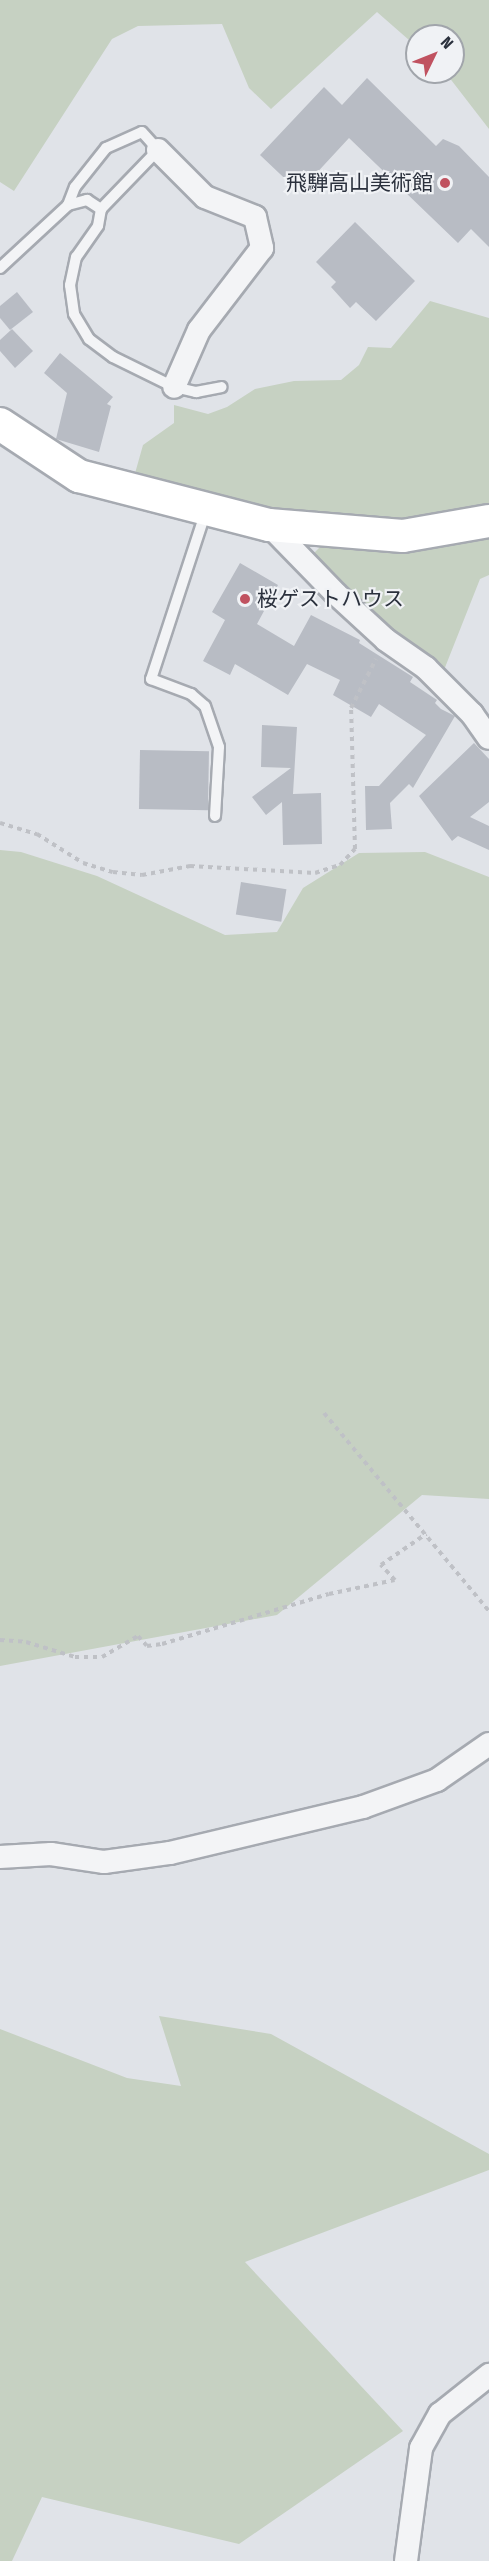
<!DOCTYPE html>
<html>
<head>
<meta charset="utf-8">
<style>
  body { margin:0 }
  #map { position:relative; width:489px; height:2561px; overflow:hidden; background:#e0e3e8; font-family:"Fira Sans Condensed","Noto Sans JP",sans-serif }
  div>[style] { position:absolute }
  .green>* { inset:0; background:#c6d1c2 }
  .building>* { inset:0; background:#b8bcc4; transform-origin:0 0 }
  .path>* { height:4px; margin-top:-2px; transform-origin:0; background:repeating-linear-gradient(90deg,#bfc1c6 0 4.5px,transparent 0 9px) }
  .roads { filter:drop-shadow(2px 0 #a6aab1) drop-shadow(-2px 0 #a6aab1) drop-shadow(0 2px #a6aab1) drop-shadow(0 -2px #a6aab1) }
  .lane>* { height:10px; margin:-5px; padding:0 5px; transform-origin:5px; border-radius:5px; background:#f3f4f6 }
  .street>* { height:22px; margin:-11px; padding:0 11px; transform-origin:11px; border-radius:11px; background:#f3f4f6 }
  .secondary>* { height:32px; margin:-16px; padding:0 16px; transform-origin:16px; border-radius:16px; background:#fff }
  .dots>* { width:16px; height:16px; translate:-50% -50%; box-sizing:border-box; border:3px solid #f0f2f5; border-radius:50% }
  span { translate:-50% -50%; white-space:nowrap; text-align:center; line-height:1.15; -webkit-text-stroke:4.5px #f0f2f5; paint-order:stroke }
  .poi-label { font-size:21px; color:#2b313d }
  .right { translate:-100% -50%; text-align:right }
  .left { translate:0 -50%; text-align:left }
  .north { position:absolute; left:405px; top:24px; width:60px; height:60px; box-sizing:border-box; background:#f0f2f5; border:2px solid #a1a5ab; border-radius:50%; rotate:47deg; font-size:16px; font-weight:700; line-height:24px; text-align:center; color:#2b313d }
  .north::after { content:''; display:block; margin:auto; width:21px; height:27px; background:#c05260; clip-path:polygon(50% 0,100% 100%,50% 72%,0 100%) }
</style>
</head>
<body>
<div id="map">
  <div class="green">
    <div style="clip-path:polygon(0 0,489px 0,489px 129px,445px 72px,453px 72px,453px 36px,417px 36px,417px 47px,377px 12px,271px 109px,249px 88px,222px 24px,138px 26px,112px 39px,14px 191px,0 182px)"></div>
    <div style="clip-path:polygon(430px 301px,489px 318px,489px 513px,410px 521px,270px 509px,132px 484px,143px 445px,174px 423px,174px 405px,208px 414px,227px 407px,255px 389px,294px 381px,341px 380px,359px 365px,368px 347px,391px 348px)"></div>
    <div style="clip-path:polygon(489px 537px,489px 575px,480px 579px,444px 670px,385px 629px,311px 556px,323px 544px,387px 552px)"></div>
    <div style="clip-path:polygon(0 850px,21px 852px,97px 876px,225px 935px,277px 932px,303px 888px,359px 853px,425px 852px,489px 877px,489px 1499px,422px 1495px,277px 1615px,0 1666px)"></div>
    <div style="clip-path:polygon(159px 2016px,271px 2034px,489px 2154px,489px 2170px,245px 2262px,403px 2431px,239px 2544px,42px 2497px,12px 2561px,0 2561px,0 2029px,127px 2078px,181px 2086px)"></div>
  </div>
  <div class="building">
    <div style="clip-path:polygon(367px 78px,436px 146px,443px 139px,459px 146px,489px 177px,489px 247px,471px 229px,458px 243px,349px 138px,299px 192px,260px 155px,324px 87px,342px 105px)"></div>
    <div style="clip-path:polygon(355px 222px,415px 281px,376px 321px,356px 302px,350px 308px,331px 287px,336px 282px,316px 262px)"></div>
    <div style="clip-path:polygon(17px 292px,33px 312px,10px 330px,0 318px,0 306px)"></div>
    <div style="clip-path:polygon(12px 329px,33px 351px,15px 368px,0 351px,0 340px)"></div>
    <div style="clip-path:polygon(60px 353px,113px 397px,107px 404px,111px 406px,99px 452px,56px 439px,67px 393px,44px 373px)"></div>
    <div style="clip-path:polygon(240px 563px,278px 585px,257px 624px,294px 646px,311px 615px,360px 640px,359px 643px,413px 677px,410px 682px,437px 700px,435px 703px,441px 709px,455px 716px,413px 788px,409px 784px,390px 803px,392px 829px,366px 830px,365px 786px,379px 786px,426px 735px,379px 704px,371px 717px,333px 695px,340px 680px,307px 664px,288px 695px,235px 664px,230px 675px,203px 661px,225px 620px,212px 612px)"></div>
    <div style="clip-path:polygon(262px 725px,297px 727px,293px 794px,321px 793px,322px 844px,283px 845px,282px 802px,266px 815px,252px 797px,291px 768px,261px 767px)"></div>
    <div style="clip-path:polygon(474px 743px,489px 759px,489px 802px,470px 817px,489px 826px,489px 850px,458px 836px,452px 841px,419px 796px)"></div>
    <div style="left:140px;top:750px;width:69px;height:59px;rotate:1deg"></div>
    <div style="left:241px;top:882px;width:46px;height:33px;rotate:9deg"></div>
  </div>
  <div class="path">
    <div style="left:0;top:823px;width:39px;rotate:17deg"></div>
    <div style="left:37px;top:834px;width:54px;rotate:32.2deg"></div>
    <div style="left:83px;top:863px;width:31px;rotate:17deg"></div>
    <div style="left:113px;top:872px;width:29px;rotate:6deg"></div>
    <div style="left:142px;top:875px;width:49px;rotate:-10.6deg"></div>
    <div style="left:190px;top:866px;width:125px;rotate:3.2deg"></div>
    <div style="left:315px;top:873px;width:26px;rotate:-18deg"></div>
    <div style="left:340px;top:865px;width:22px;rotate:-47deg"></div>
    <div style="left:355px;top:849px;width:141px;rotate:-91.6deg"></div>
    <div style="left:351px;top:708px;width:55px;rotate:-63deg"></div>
    <div style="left:324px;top:1413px;width:258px;rotate:50.2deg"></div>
    <div style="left:0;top:1640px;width:26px;rotate:4deg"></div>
    <div style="left:26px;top:1642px;width:51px;rotate:17deg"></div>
    <div style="left:75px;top:1657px;width:27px"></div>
    <div style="left:102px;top:1657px;width:42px;rotate:-30.3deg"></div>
    <div style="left:138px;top:1636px;width:13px;rotate:48deg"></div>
    <div style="left:147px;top:1646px;width:15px;rotate:-8deg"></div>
    <div style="left:162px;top:1644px;width:174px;rotate:-16.7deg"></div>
    <div style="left:329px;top:1594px;width:67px;rotate:-12deg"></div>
    <div style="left:395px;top:1580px;width:21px;rotate:-133deg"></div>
    <div style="left:381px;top:1565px;width:55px;rotate:-34.6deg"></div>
  </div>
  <div class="roads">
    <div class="lane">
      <div style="left:68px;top:205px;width:19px;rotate:-69deg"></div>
      <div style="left:75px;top:187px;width:50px;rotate:-51.5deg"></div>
      <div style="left:106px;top:148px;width:39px;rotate:-24deg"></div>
      <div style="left:142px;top:132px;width:24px;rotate:48deg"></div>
      <div style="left:158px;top:150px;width:82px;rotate:134deg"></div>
      <div style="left:0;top:268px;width:93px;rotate:-42.8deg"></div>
      <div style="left:68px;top:205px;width:20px;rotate:-15deg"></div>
      <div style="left:87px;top:200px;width:17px;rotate:33deg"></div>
      <div style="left:101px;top:209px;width:17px;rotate:100deg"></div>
      <div style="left:98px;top:226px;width:38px;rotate:125deg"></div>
      <div style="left:76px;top:257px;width:29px;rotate:102deg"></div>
      <div style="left:70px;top:285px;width:29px;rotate:82deg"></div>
      <div style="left:74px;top:314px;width:29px;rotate:59deg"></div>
      <div style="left:89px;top:339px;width:30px;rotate:37deg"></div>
      <div style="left:113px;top:357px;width:68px;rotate:26.2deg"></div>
      <div style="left:174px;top:387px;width:23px;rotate:13deg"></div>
      <div style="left:196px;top:392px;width:26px;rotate:-11deg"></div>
      <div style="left:206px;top:511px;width:177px;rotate:108.1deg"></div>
      <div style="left:151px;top:679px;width:43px;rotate:20.6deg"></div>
      <div style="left:191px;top:694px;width:18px;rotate:41deg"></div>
      <div style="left:205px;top:706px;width:43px;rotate:71.1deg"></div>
      <div style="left:219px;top:747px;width:69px;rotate:93.3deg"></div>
    </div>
    <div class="street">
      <div style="left:158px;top:150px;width:66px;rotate:45deg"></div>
      <div style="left:205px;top:197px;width:54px;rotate:21.8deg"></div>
      <div style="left:255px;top:217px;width:32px;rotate:77deg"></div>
      <div style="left:262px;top:248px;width:103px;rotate:127.5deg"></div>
      <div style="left:199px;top:330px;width:62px;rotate:113.7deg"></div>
      <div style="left:269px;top:525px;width:96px;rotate:45.8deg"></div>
      <div style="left:336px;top:594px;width:68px;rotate:42.6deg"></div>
      <div style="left:386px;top:640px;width:49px;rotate:35deg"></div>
      <div style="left:426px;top:668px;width:65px;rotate:45deg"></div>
      <div style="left:472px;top:714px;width:29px;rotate:55deg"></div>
      <div style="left:0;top:1857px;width:51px;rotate:-3.4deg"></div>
      <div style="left:51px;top:1854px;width:54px;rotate:8.6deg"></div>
      <div style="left:104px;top:1862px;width:67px;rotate:-7.8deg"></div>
      <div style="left:170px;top:1853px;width:198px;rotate:-13.4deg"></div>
      <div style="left:363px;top:1807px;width:79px;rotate:-20deg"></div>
      <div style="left:437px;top:1780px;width:63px;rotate:-34.7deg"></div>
      <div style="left:406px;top:2561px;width:114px;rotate:-82.4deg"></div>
      <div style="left:421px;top:2448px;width:39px;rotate:-61deg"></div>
      <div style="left:440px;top:2414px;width:63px;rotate:-38.5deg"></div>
    </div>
    <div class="secondary">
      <div style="left:0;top:424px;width:95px;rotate:33.4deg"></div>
      <div style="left:79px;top:476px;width:196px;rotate:14.5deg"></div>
      <div style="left:269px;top:525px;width:134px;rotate:4.7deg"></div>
      <div style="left:403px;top:536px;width:87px;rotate:-9.9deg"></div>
    </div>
  </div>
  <div class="dots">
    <div style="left:445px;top:183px;background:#c05260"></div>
    <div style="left:245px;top:599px;background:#c05260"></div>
  </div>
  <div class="poi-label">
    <span class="right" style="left:433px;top:183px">飛騨高山美術館</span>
    <span class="left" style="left:257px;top:599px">桜ゲストハウス</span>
  </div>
  <div class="north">N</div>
</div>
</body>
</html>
